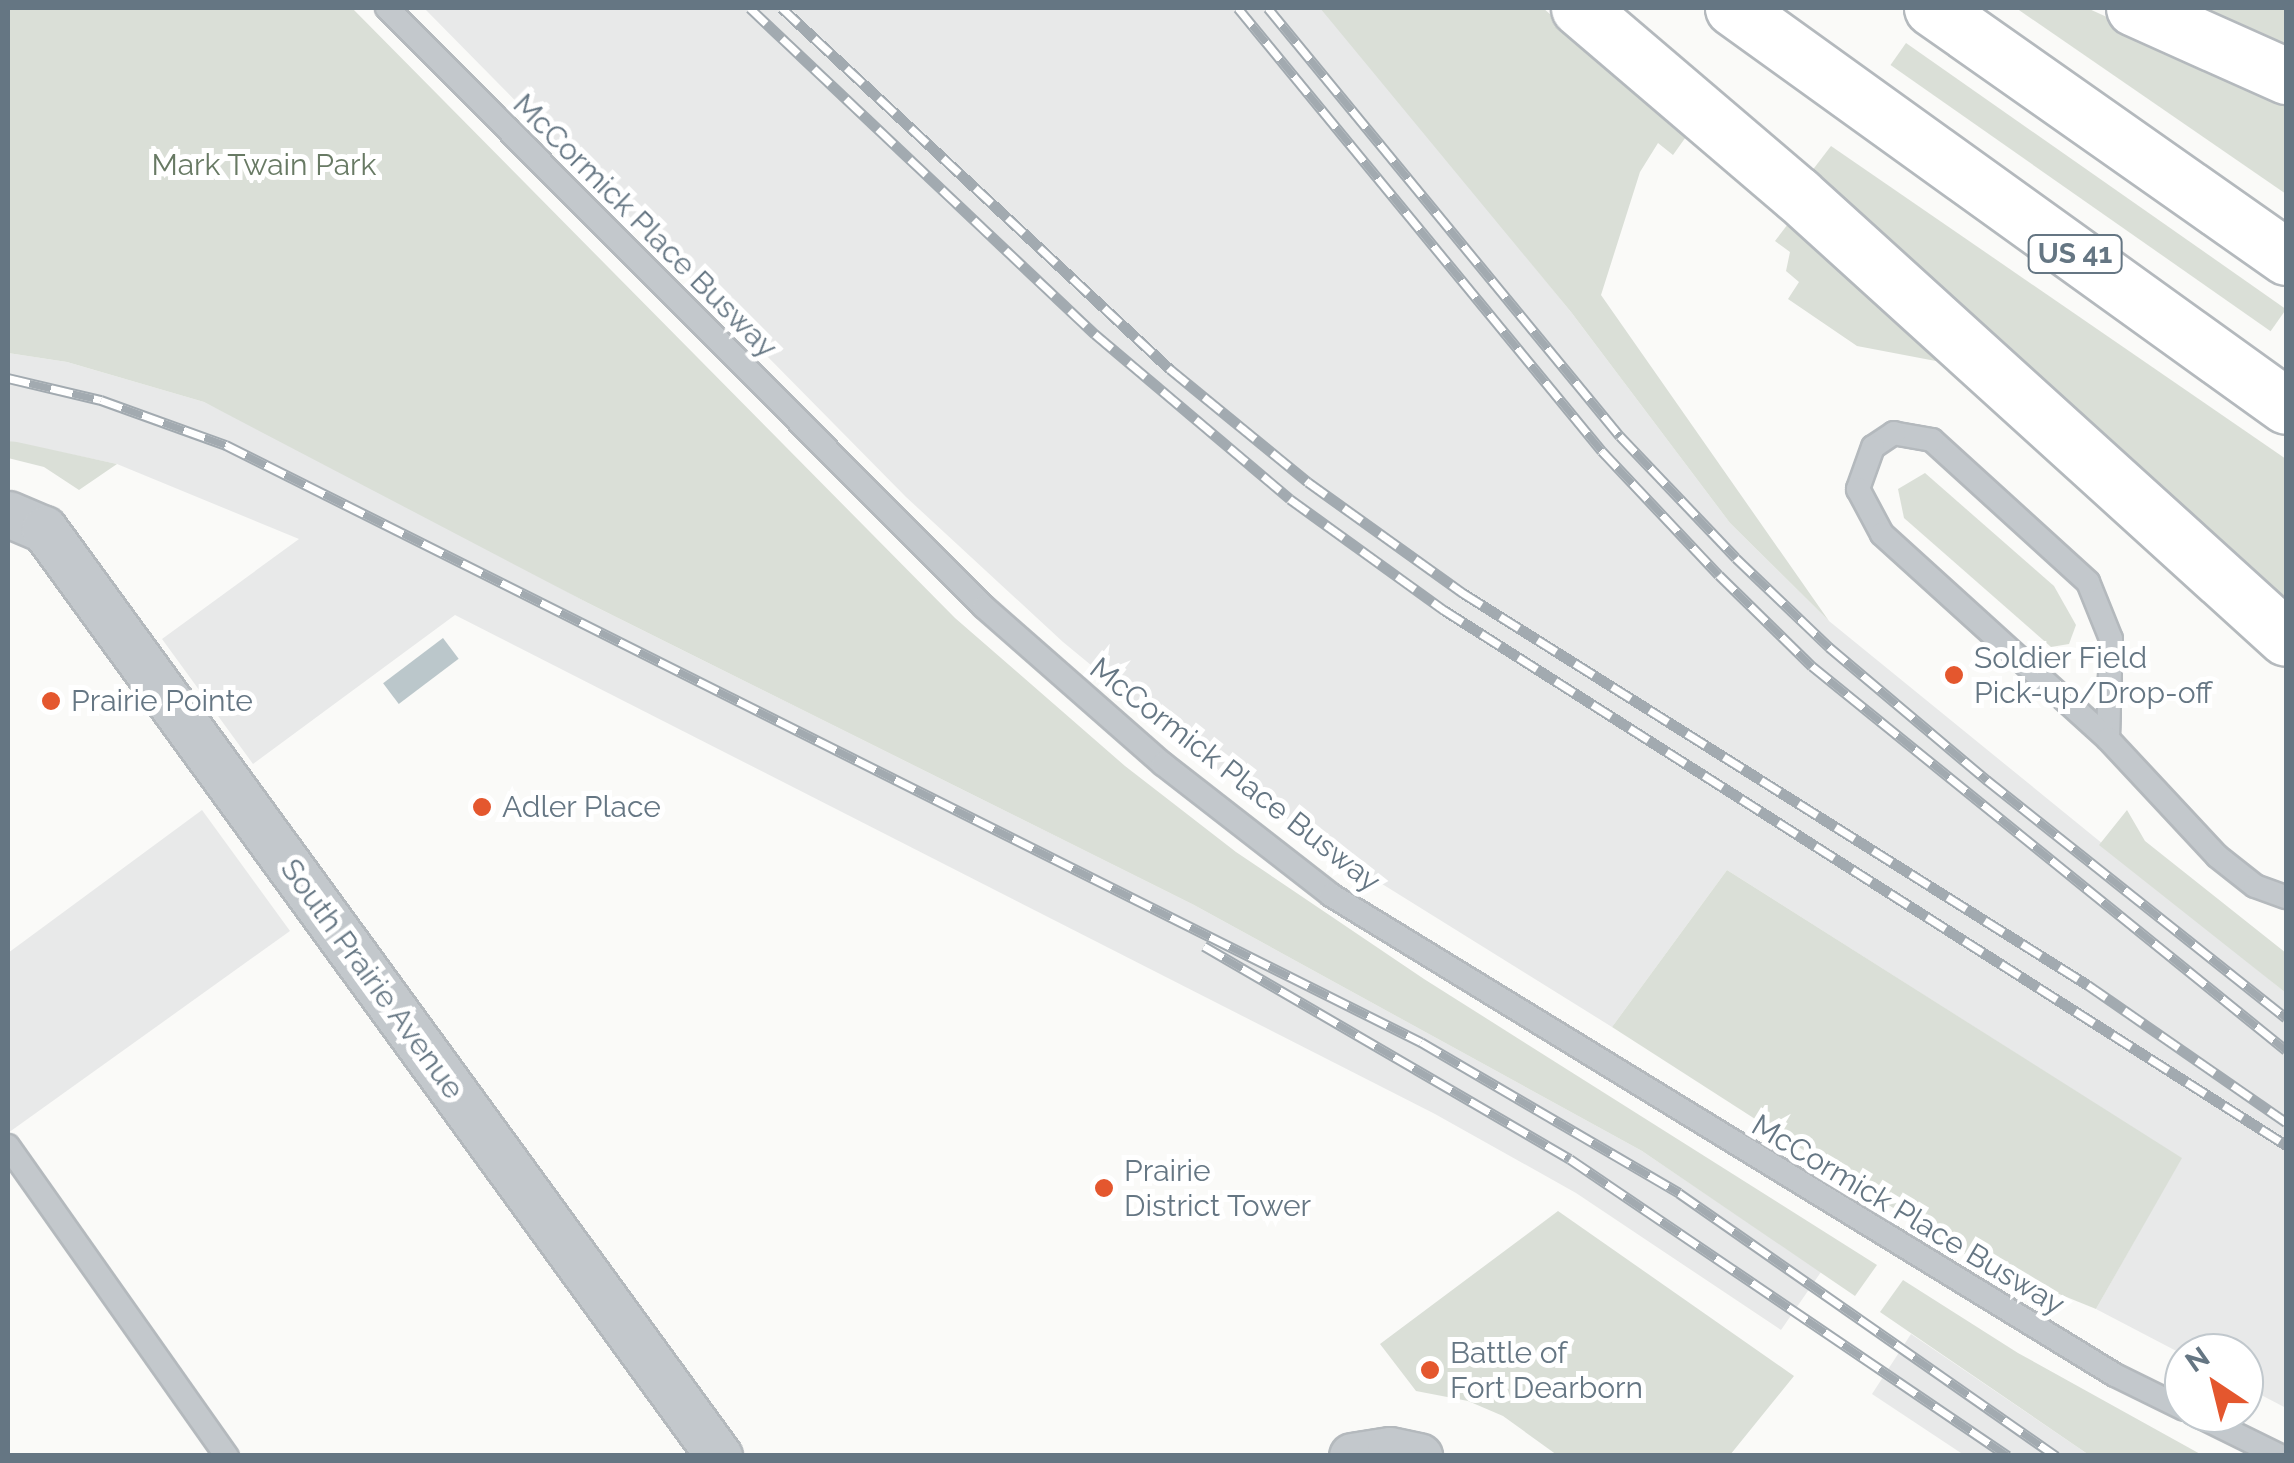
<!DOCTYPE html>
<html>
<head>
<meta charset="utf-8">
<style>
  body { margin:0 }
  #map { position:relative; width:2294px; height:1463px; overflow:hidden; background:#fafaf8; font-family:Raleway,sans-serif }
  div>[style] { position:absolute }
  .built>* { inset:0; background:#e8e9e9 }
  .green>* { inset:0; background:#dadfd7; transform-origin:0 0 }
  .water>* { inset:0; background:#bbc7cb; transform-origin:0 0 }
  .roads { filter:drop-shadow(2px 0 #b4b9bd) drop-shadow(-2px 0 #b4b9bd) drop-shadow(0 2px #b4b9bd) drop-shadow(0 -2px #b4b9bd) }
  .lane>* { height:22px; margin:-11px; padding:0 11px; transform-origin:11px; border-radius:11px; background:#c3c8cc }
  .street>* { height:45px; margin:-22.5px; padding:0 22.5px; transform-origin:22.5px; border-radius:22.5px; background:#c3c8cc }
  .highway>* { height:55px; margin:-27.5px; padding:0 27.5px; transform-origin:27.5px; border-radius:27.5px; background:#fff }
  .rail>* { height:11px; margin-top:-5.5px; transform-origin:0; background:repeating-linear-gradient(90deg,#fff 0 22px,#a2aab0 0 44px); box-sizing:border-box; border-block:2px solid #a2aab0 }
  .dots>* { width:28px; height:28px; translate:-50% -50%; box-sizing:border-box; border:5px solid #fff; border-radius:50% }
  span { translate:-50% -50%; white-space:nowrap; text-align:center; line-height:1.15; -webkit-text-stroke:10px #fff; paint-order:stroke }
  .shield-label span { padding:2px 8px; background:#fff; border:2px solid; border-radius:8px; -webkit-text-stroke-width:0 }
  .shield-label { font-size:28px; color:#657683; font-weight:700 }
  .park-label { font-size:30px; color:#687a64 }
  .street-label { font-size:30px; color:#657683 }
  .poi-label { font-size:30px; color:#657683 }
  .left { translate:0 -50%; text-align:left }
  .frame { position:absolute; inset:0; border:10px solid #657683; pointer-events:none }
  .north { position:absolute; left:2164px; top:1333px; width:100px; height:100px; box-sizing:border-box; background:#fff; border:2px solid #c1c8cd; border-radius:50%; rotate:325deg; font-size:28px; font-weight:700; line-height:40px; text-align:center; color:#657683 }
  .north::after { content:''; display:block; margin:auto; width:35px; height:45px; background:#e4572e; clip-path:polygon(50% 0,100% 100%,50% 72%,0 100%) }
</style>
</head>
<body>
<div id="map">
  <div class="built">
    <div style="clip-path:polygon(424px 8px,1324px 8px,1571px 312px,1730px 523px,1829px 621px,2286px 993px,2286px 1408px,2244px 1386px,2244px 1353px,2184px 1355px,2096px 1309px,2181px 1158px,1727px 870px,1612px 1027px,1350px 864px,1216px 768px,1063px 642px,906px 497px)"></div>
    <div style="clip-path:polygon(8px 353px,67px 362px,204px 402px,361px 480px,588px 603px,1194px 905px,1642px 1151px,1821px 1272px,1781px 1330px,1576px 1193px,1435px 1114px,455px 615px,253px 764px,162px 639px,299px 539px,117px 464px,8px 441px)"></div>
    <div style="clip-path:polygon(202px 810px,290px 931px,8px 1133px,8px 953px)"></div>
    <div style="clip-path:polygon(1911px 1334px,2089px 1455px,1964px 1455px,1872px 1394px)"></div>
  </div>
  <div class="green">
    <div style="clip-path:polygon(8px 8px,352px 8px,955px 618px,1125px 766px,1236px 852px,1424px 979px,1877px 1265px,1855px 1296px,1642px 1151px,1194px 905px,588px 603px,204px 402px,67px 362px,8px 353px)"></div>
    <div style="clip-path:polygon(1320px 8px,1543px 8px,1688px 134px,1673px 155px,1658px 143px,1640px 172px,1601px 295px,1829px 621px,1730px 523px,1571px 312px)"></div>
    <div style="clip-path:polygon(2016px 8px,2087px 8px,2286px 98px,2286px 194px)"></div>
    <div style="clip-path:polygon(2189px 8px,2286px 8px,2286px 51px)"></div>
    <div style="left:1906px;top:43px;width:464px;height:27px;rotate:35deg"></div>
    <div style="clip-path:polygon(1831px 146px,2286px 459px,2286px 605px,1808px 176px)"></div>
    <div style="clip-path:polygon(1791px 220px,1891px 319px,1941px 362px,1857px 346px,1788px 299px,1799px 282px,1786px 271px,1790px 252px,1775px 241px)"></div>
    <div style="clip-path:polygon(8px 441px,17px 442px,117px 464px,79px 490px,44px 467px,8px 458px)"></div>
    <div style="clip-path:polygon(1925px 473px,2054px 586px,2076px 625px,2069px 644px,2051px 647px,1904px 518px,1898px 489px)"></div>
    <div style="clip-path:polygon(2127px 810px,2145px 841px,2286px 953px,2286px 993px,2099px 845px)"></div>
    <div style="clip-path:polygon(1727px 870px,2182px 1158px,2096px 1309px,1971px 1258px,1612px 1027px)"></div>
    <div style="clip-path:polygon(1558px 1211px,1794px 1376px,1730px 1455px,1557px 1455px,1503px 1416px,1468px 1401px,1416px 1391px,1380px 1344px)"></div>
    <div style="clip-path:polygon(1903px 1280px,2018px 1353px,2202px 1455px,2089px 1455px,1880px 1312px)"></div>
  </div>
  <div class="water">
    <div style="left:443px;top:638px;width:26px;height:75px;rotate:53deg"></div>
  </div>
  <div class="roads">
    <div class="lane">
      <div style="left:387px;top:8px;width:846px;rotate:45.1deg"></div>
      <div style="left:984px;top:607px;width:238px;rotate:41.3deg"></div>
      <div style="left:1163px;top:764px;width:213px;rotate:37.9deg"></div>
      <div style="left:1331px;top:895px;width:919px;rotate:31.48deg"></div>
      <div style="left:2115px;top:1375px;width:77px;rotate:26.2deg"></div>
      <div style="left:2108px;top:739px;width:100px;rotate:-88.3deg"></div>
      <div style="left:2111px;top:639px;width:61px;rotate:-112deg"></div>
      <div style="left:2088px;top:582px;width:211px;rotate:-137.7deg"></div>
      <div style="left:1932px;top:440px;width:39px;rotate:-170deg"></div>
      <div style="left:1894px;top:433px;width:25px;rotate:146deg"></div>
      <div style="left:1873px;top:447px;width:45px;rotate:109.7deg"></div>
      <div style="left:1858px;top:489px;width:51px;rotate:61.9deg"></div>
      <div style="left:1882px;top:534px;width:305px;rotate:42.2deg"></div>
      <div style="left:2108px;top:739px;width:160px;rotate:47deg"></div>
      <div style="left:2217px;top:856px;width:48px;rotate:38.3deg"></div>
      <div style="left:2255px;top:886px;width:33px;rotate:20deg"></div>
      <div style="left:8px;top:1146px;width:380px;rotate:54.8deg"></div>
      <div style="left:2193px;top:1413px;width:97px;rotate:26.3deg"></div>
    </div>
    <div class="street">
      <div style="left:8px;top:514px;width:39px;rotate:23deg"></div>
      <div style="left:44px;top:529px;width:1147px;rotate:53.94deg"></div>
      <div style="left:1352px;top:1456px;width:38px;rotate:-9deg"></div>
      <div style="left:1390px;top:1450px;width:30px;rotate:12deg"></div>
    </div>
    <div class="highway">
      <div style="left:1579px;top:8px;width:287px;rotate:40.5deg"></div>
      <div style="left:1797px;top:194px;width:660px;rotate:42.24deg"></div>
      <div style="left:1733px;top:8px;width:681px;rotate:35.74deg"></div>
      <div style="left:1932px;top:8px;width:433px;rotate:35.1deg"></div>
      <div style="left:2134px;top:8px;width:167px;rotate:24.1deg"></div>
    </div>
  </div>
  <div class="rail">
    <div style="left:750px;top:8px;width:475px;rotate:43.4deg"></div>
    <div style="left:1095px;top:334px;width:255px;rotate:40.2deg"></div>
    <div style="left:1290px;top:499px;width:190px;rotate:35.8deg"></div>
    <div style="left:1444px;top:610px;width:998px;rotate:32.43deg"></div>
    <div style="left:782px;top:8px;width:530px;rotate:42.94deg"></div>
    <div style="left:1170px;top:369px;width:178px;rotate:39.3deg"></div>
    <div style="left:1308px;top:482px;width:191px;rotate:35.6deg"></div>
    <div style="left:1463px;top:593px;width:738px;rotate:32.1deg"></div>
    <div style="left:2088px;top:985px;width:241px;rotate:34.7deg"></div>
    <div style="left:1238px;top:8px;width:573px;rotate:50.59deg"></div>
    <div style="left:1602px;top:451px;width:170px;rotate:46.7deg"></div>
    <div style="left:1719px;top:575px;width:130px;rotate:44.4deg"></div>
    <div style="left:1812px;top:666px;width:610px;rotate:39.01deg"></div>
    <div style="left:1268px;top:8px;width:554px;rotate:50.57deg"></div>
    <div style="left:1620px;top:436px;width:168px;rotate:46.4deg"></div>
    <div style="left:1736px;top:558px;width:129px;rotate:43.7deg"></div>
    <div style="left:1829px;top:647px;width:207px;rotate:40.1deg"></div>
    <div style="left:1987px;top:780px;width:382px;rotate:38.5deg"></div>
    <div style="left:8px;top:378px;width:96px;rotate:13.3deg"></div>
    <div style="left:101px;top:400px;width:133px;rotate:19.8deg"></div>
    <div style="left:226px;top:445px;width:1336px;rotate:26.55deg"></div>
    <div style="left:1421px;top:1042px;width:299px;rotate:30.3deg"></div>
    <div style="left:1679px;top:1193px;width:460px;rotate:34.9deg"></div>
    <div style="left:1204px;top:946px;width:423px;rotate:30.2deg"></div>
    <div style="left:1570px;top:1159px;width:529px;rotate:34.14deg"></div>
  </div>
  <div class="dots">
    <div style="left:1954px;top:675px;background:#e4572e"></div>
    <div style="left:51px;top:701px;background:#e4572e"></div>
    <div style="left:482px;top:807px;background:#e4572e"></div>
    <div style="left:1104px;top:1188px;background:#e4572e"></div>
    <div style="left:1430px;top:1370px;background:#e4572e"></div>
  </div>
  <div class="shield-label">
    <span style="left:2075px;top:254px">US 41</span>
  </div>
  <div class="park-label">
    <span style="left:264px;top:165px">Mark Twain Park</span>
  </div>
  <div class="street-label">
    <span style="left:645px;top:226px;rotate:45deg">McCormick Place Busway</span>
    <span style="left:1235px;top:775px;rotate:38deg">McCormick Place Busway</span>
    <span style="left:372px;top:979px;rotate:54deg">South Prairie Avenue</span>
    <span style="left:1908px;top:1215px;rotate:31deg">McCormick Place Busway</span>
  </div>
  <div class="poi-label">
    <span class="left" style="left:1974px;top:675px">Soldier Field<br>Pick-up/Drop-off</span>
    <span class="left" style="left:71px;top:701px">Prairie Pointe</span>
    <span class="left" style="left:502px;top:807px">Adler Place</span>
    <span class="left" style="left:1124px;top:1188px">Prairie<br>District Tower</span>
    <span class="left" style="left:1450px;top:1370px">Battle of<br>Fort Dearborn</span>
  </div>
  <div class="frame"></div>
  <div class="north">N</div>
</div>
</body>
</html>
